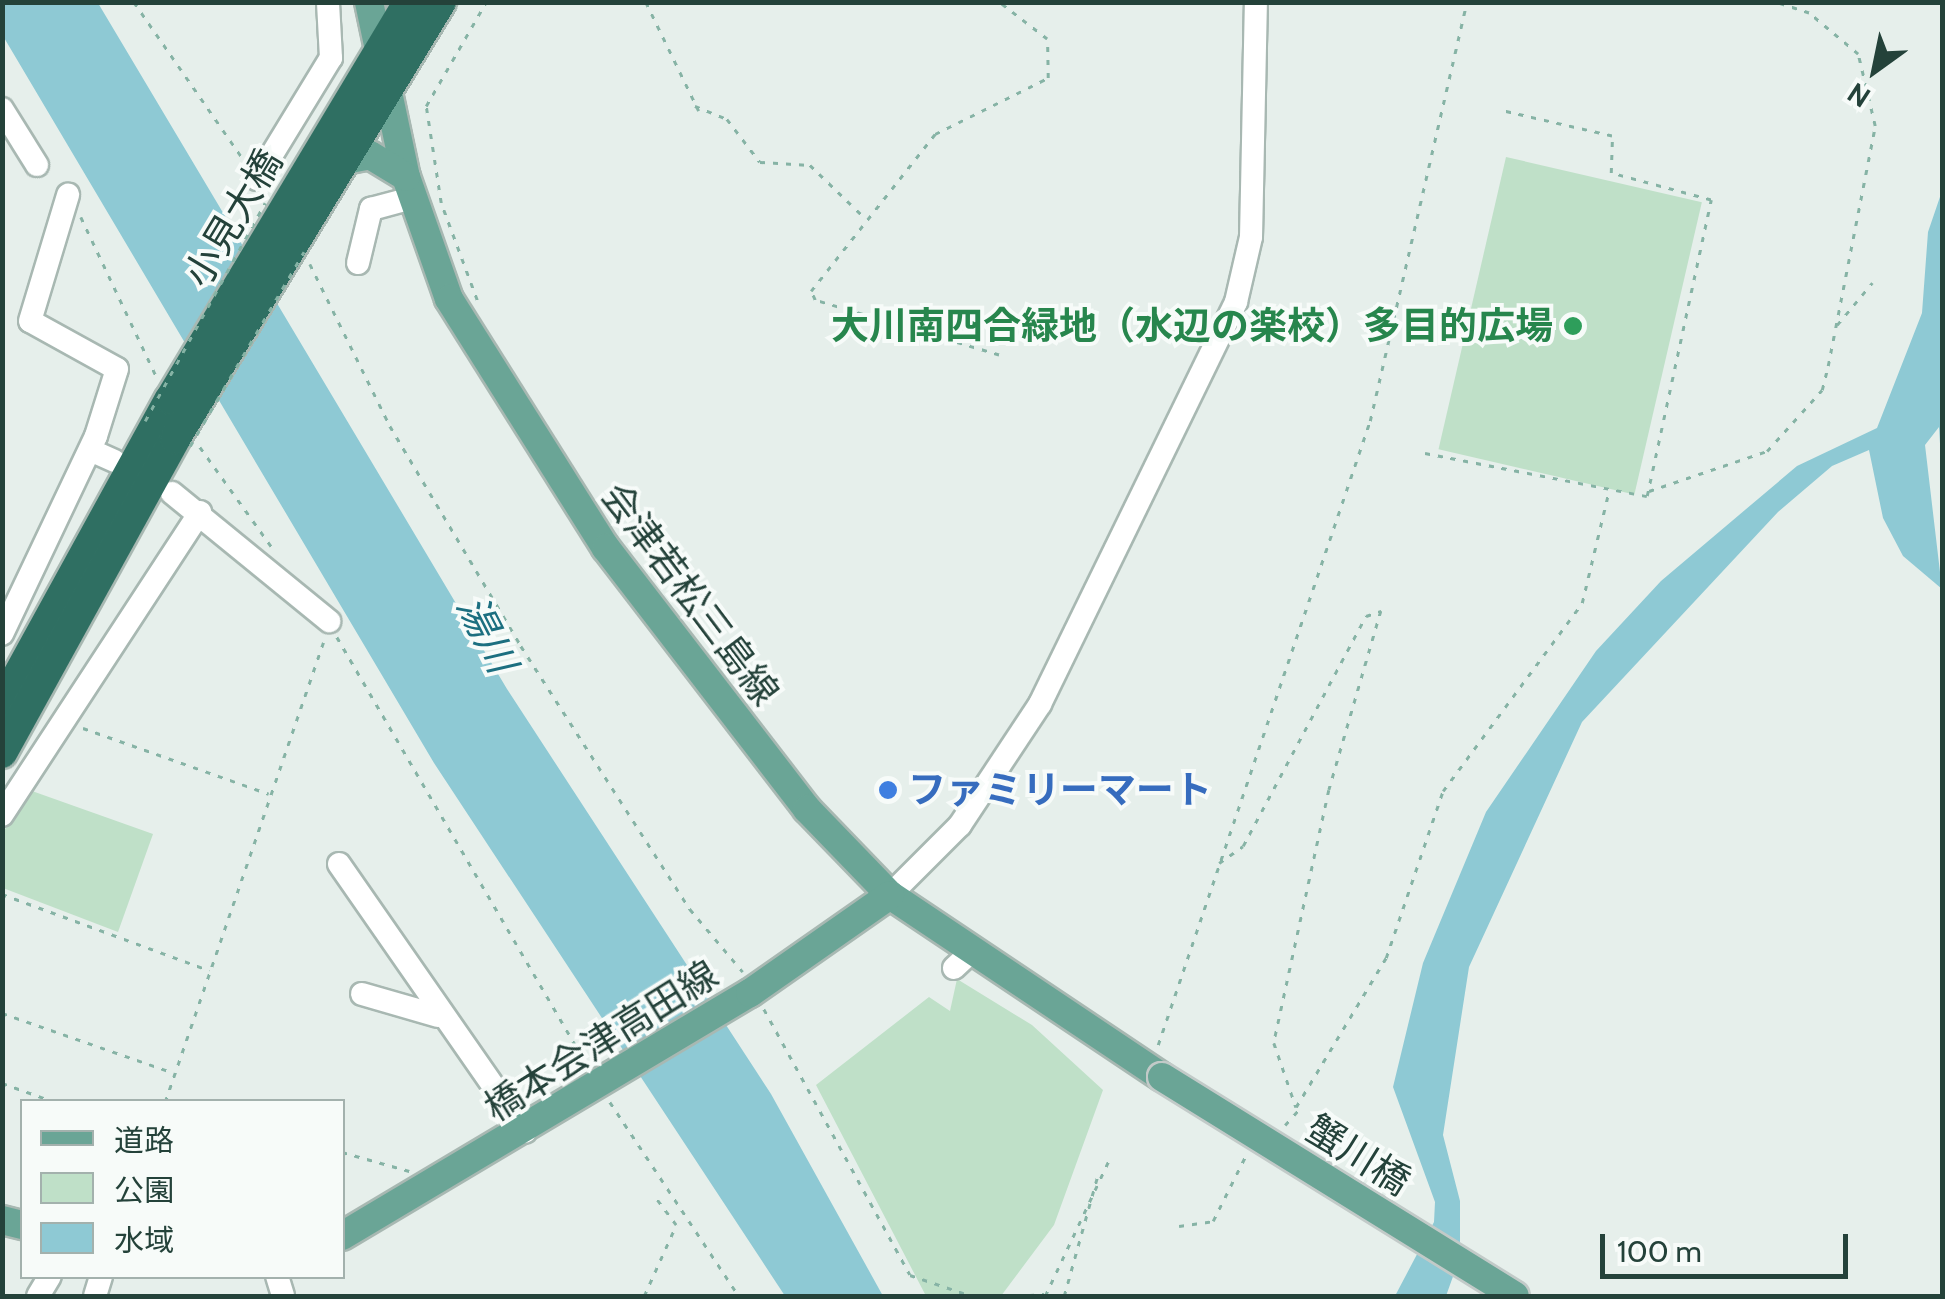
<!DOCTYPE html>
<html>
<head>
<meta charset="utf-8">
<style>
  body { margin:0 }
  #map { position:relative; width:1945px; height:1299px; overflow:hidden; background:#e6efeb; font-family:Cabin,"Noto Sans JP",sans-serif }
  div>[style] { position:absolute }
  .green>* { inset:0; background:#bfe0c8; transform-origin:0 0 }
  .water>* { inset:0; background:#8ec9d4 }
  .path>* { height:2.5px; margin-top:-1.25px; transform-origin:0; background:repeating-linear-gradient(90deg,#86b3a5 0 5px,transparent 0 13px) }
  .roads { filter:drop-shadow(2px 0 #a8b8b2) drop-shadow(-2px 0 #a8b8b2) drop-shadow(0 2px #a8b8b2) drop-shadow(0 -2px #a8b8b2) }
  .minor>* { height:22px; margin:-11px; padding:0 11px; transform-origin:11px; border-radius:11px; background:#fff }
  .major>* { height:28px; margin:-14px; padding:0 14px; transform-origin:14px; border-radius:14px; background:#6aa596 }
  .highway>* { height:30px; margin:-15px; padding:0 15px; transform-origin:15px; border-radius:15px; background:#2f6f62 }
  .path-bridge>* { height:2.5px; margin-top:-1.25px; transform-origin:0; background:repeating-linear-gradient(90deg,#86b3a5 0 5px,transparent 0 13px) }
  .bridges { filter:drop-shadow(2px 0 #c2cac8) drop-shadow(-2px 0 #c2cac8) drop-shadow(0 2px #c2cac8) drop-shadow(0 -2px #c2cac8) }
  .major-bridge>* { height:28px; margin:-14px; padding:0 14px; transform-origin:14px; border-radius:14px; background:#6aa596 }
  .dots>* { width:28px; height:28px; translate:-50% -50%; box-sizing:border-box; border:5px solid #f7fbf9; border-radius:50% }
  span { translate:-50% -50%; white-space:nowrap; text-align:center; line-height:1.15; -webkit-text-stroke:8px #f7fbf9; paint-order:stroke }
  .street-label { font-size:38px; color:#24423a }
  .leisure-label { font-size:38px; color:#27864d; font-weight:700 }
  .right { translate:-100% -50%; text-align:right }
  .shop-label { font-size:38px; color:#366cbe; font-weight:700 }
  .left { translate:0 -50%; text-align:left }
  .water-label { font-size:40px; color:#1c6f80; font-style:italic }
  .frame { position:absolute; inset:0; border:5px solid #24423a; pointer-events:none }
  .legend { position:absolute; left:20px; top:1099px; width:325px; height:180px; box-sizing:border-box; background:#f7fbf9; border:2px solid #a3b1ad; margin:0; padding:12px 18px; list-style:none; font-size:30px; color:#24423a }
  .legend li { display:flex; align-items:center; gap:20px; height:50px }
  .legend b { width:50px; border:2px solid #a3b1ad }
  .north { position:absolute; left:1825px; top:20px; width:100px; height:100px; -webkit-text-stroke:8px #f7fbf9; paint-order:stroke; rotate:213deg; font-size:28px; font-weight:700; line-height:40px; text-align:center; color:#24423a }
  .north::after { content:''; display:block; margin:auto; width:35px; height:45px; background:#24423a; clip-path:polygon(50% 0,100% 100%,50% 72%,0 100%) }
  .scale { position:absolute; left:1600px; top:1234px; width:248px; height:45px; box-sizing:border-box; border:5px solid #24423a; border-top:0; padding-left:12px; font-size:30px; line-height:35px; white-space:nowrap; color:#24423a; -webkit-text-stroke:8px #f7fbf9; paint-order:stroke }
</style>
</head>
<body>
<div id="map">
  <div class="green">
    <div style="left:1506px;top:157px;width:201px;height:300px;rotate:13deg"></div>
    <div style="clip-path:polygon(32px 791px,153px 834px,118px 932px,3px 888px,3px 832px)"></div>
    <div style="clip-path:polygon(957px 979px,1032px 1025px,1103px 1090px,1054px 1225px,1001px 1296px,926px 1296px,816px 1085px,929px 997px,950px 1011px)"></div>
  </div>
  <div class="water">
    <div style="clip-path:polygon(3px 3px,98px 3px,507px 689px,771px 1094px,883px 1296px,785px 1296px,434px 763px,3px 36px)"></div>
    <div style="clip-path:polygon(1942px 191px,1942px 478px,1939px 427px,1925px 445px,1942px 589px,1903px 556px,1883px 518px,1869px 450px,1832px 466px,1778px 512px,1582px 722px,1469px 967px,1443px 1135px,1460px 1201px,1460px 1257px,1446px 1296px,1395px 1296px,1434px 1222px,1435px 1202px,1393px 1087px,1423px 963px,1486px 812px,1596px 651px,1661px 581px,1797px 466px,1877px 428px,1922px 313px,1928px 232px)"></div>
  </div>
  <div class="path">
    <div style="left:134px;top:2px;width:195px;rotate:55.2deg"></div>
    <div style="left:646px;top:2px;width:121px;rotate:64.1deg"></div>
    <div style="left:695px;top:106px;width:35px;rotate:22deg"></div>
    <div style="left:727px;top:119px;width:54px;rotate:52.5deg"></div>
    <div style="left:760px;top:162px;width:50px;rotate:3.4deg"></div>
    <div style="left:810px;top:165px;width:72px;rotate:43.9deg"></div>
    <div style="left:81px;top:217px;width:176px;rotate:64.7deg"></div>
    <div style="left:310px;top:264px;width:181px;rotate:63.7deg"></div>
    <div style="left:390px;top:426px;width:256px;rotate:59.2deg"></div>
    <div style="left:521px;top:646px;width:313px;rotate:57.3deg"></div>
    <div style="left:690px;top:909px;width:82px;rotate:49.9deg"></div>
    <div style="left:477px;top:300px;width:103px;rotate:-110.4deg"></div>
    <div style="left:441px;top:203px;width:98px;rotate:-98.8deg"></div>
    <div style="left:426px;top:106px;width:120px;rotate:-60deg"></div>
    <div style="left:1837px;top:325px;width:55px;rotate:-50.2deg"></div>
    <div style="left:999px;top:355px;width:192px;rotate:-163.4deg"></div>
    <div style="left:815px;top:300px;width:10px;rotate:-114deg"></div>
    <div style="left:811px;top:291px;width:200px;rotate:-51.7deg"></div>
    <div style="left:935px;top:134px;width:126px;rotate:-26.4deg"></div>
    <div style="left:1048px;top:78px;width:39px;rotate:-91deg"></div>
    <div style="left:1047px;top:39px;width:61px;rotate:-142.4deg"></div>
    <div style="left:200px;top:447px;width:127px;rotate:54.3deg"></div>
    <div style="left:1425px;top:453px;width:226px;rotate:11deg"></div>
    <div style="left:1647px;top:496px;width:303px;rotate:-77.8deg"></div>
    <div style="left:1711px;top:200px;width:104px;rotate:-164.9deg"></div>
    <div style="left:1611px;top:173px;width:37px;rotate:-88deg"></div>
    <div style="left:1612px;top:136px;width:111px;rotate:-167deg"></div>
    <div style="left:1649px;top:491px;width:125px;rotate:-18.7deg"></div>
    <div style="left:1767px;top:451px;width:82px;rotate:-48deg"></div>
    <div style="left:1822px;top:390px;width:25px;rotate:-76deg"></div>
    <div style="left:1828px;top:366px;width:245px;rotate:-78.9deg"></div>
    <div style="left:1875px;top:126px;width:74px;rotate:-103.3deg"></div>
    <div style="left:1858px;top:54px;width:64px;rotate:-140.1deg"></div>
    <div style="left:1809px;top:13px;width:36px;rotate:-162deg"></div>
    <div style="left:337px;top:637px;width:497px;rotate:59.7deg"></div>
    <div style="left:83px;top:728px;width:197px;rotate:19.5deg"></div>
    <div style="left:1219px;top:863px;width:29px;rotate:-35deg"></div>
    <div style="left:1243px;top:846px;width:261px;rotate:-61.9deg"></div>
    <div style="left:1366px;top:616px;width:16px;rotate:-18deg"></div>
    <div style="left:1381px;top:611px;width:186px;rotate:106.2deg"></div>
    <div style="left:1329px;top:790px;width:259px;rotate:102.3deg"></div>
    <div style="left:1274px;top:1043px;width:68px;rotate:71deg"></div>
    <div style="left:1296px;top:1107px;width:174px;rotate:-58.9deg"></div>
    <div style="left:1386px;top:958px;width:176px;rotate:-71.2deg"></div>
    <div style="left:1443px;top:791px;width:234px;rotate:-53.5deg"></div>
    <div style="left:1582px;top:603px;width:111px;rotate:-76.5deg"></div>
    <div style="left:2px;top:894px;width:221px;rotate:20.2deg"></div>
    <div style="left:764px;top:1009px;width:303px;rotate:61.2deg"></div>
    <div style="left:910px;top:1275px;width:65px;rotate:18.7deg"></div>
    <div style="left:2px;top:1013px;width:182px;rotate:19.2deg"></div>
    <div style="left:1158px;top:1045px;width:659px;rotate:-71.24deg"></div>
    <div style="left:1370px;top:421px;width:430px;rotate:-77deg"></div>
    <div style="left:2px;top:1083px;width:56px;rotate:19.7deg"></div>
    <div style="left:165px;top:1102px;width:486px;rotate:-71deg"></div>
    <div style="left:610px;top:1102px;width:233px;rotate:56.4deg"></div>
    <div style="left:1285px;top:1125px;width:25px;rotate:-48deg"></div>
    <div style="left:342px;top:1152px;width:70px;rotate:15.8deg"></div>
    <div style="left:1179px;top:1226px;width:34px;rotate:-8deg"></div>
    <div style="left:1213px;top:1221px;width:72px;rotate:-63.4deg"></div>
    <div style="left:644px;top:1296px;width:78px;rotate:-65.7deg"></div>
    <div style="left:676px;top:1225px;width:36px;rotate:-127deg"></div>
    <div style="left:1016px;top:1296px;width:28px;rotate:-4deg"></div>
    <div style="left:1045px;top:1296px;width:155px;rotate:-64.8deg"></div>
    <div style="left:1064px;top:1296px;width:123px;rotate:-74.4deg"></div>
  </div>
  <div class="roads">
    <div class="minor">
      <div style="left:2px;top:109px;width:66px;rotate:58deg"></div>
      <div style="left:257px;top:179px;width:142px;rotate:-58.6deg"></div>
      <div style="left:331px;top:58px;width:56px;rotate:-93.1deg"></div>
      <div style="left:358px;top:263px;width:56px;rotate:-76.5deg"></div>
      <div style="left:371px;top:209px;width:42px;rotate:-15deg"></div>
      <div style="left:90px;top:450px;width:27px;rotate:24deg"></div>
      <div style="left:172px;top:493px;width:203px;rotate:39.2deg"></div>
      <div style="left:2px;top:634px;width:219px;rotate:-64.6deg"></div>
      <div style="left:96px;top:436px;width:70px;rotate:-72.6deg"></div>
      <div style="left:117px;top:369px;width:99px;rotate:-151.1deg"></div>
      <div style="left:30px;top:321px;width:132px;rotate:-73.2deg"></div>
      <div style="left:2px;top:815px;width:362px;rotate:-56.8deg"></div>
      <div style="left:339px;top:864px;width:326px;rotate:55.2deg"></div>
      <div style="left:890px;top:895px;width:99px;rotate:-45deg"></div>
      <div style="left:960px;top:825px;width:145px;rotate:-56.5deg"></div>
      <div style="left:1040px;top:704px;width:447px;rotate:-64deg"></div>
      <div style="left:1236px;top:302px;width:67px;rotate:-77deg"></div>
      <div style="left:1251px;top:237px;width:235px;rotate:-88.8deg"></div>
      <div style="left:954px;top:968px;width:19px;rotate:-43deg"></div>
      <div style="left:362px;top:994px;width:79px;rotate:16.1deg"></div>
      <div style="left:277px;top:1276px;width:21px;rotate:73deg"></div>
      <div style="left:38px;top:1296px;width:23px;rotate:-59deg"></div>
      <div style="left:95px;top:1296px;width:21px;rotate:-73deg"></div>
    </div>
    <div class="major">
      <div style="left:369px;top:2px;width:179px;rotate:78.1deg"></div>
      <div style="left:406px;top:177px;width:129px;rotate:70.6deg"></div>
      <div style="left:449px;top:299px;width:294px;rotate:57.8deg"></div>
      <div style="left:606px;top:548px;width:329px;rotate:52.4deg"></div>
      <div style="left:807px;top:809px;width:120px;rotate:46deg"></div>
      <div style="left:890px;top:895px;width:327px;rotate:33.8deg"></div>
      <div style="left:345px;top:160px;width:25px;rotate:-11deg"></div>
      <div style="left:370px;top:155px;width:42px;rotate:31.4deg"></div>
      <div style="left:2px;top:1220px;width:21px;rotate:14deg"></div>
      <div style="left:342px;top:1236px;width:475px;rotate:-30.8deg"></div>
      <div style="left:750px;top:993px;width:171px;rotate:-35deg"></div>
    </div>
    <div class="highway">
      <div style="left:2px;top:704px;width:348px;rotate:-61.2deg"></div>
      <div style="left:170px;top:399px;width:463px;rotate:-59deg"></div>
      <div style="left:2px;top:753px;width:359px;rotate:-61.1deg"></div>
      <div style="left:175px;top:439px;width:512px;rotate:-58.67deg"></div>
    </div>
  </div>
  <div class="path-bridge">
    <div style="left:145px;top:421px;width:249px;rotate:-61.2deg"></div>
    <div style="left:190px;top:446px;width:225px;rotate:-59.6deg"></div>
  </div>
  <div class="bridges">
    <div class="major-bridge">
      <div style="left:1162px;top:1077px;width:415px;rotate:31.8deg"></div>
    </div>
  </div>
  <div class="dots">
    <div style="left:1573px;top:326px;background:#2e9e5b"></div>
    <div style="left:888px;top:790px;background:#3f7fe0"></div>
  </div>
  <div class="street-label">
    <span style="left:233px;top:218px;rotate:-59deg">小見大橋</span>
    <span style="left:690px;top:594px;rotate:53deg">会津若松三島線</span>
    <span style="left:601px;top:1041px;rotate:-32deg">橋本会津高田線</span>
    <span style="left:1358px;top:1155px;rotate:32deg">蟹川橋</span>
  </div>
  <div class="leisure-label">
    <span class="right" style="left:1553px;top:326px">大川南四合緑地（水辺の楽校）多目的広場</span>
  </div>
  <div class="shop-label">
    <span class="left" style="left:908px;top:790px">ファミリーマート</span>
  </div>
  <div class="water-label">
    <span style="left:487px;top:634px;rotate:63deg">湯川</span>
  </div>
  <div class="frame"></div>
  <ul class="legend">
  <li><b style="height:12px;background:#6aa596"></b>道路</li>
  <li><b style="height:28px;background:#bfe0c8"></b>公園</li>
  <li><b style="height:28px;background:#8ec9d4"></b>水域</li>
  </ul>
  <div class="north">N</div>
  <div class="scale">100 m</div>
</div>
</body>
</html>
